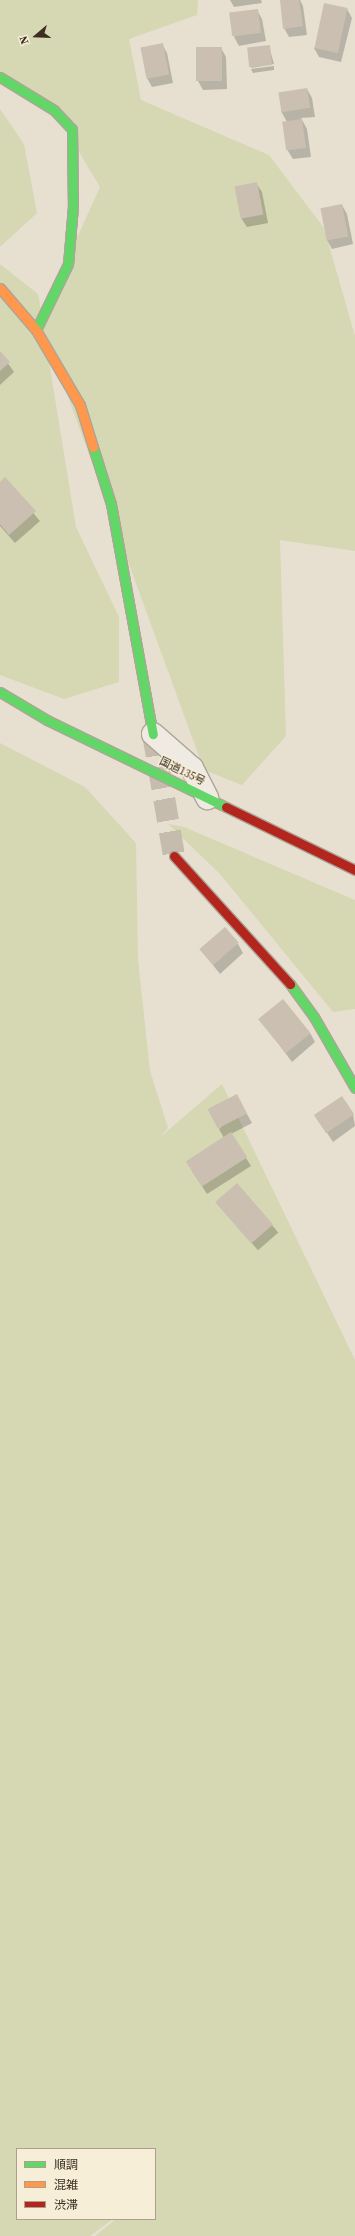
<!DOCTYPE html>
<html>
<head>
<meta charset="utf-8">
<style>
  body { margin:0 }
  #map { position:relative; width:355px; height:2236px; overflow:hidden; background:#e7e0d1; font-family:"Source Serif 4","Noto Sans JP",serif }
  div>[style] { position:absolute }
  .green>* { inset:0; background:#d6d7b3 }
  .shadow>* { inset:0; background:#0003; transform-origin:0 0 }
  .building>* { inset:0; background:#cbbfb2; transform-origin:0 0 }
  .secondary-tunnel>* { height:22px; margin-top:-11px; transform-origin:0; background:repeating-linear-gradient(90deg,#c5bcae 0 22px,transparent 0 33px) }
  .roads { filter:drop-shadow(1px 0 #ada599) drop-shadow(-1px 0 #ada599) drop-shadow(0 1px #ada599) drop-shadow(0 -1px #ada599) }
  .street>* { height:22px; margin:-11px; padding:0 11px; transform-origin:11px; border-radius:11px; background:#efebe3 }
  .fast>* { height:9px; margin:-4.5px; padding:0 4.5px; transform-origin:4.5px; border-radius:4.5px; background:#63d668 }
  .slow>* { height:9px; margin:-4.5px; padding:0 4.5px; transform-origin:4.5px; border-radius:4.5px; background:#ff974d }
  .jam>* { height:9px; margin:-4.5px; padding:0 4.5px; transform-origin:4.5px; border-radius:4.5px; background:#b3261e }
  span { translate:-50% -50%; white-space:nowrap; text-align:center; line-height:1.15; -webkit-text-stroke:3px #f7eed8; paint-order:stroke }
  .street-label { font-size:11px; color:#3d2e20 }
  .legend { position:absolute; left:16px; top:2148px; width:140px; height:72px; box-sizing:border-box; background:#f7eed8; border:1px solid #ada18e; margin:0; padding:5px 7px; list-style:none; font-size:12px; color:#3d2e20 }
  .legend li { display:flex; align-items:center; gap:8px; height:20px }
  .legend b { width:20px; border:1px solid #ada18e }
  .north { position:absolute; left:16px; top:16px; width:40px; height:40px; -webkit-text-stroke:3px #f7eed8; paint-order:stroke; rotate:251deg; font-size:11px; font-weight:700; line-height:16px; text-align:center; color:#3d2e20 }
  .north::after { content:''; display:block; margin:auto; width:14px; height:18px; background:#3d2e20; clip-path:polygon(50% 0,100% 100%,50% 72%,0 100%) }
</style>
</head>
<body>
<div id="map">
  <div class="green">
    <div style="clip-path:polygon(0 0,198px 0,197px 15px,129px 39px,141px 100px,269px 155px,324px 228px,355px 336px,355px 551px,280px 540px,286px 736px,242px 785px,204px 770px,44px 331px,76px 527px,119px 617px,119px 682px,64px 699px,0 675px,0 264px,38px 294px,42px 315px,100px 187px,54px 110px,0 77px)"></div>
    <div style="clip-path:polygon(0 109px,24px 144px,37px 213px,0 247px)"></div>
    <div style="clip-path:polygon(0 743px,85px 787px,136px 843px,138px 959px,150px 1071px,168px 1128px,158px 1139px,222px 1084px,355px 1360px,355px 2236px,95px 2236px,116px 2219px,155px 2219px,155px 2149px,17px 2149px,17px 2219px,113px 2219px,90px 2236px,0 2236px)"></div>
    <div style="clip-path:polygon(168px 824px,184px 827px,355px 900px,355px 1009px,333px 1012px,220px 874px)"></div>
  </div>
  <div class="shadow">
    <div style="clip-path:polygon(230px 0,261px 0,262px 3px,234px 7px)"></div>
    <div style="clip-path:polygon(281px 0,300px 0,303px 6px,307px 35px,289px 37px,284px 28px)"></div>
    <div style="clip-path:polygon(347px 9px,352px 18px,341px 62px,319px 57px,314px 48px)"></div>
    <div style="clip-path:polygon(257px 10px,262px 19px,266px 41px,239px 46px,234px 37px)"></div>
    <div style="clip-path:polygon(162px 44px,167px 53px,173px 83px,152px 87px,147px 78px)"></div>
    <div style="clip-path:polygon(269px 46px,274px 64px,251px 68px)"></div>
    <div style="clip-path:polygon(221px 48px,226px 57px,227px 89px,203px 90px,198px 81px)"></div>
    <div style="clip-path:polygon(274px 66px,274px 70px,253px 73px,251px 69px)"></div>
    <div style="clip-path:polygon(307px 89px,312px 98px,315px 117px,301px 118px,307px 129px,311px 157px,293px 159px,288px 151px,287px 122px,281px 111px)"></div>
    <div style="clip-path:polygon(256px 183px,262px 192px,268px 223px,247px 227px,241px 218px)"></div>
    <div style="clip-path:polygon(342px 205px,347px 214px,353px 244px,332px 249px,327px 240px)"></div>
    <div style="clip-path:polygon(0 352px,14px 372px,0 385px)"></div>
    <div style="clip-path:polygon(5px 479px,40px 521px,15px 543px,0 526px,0 484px)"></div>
    <div style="clip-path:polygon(238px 944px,243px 953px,220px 974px,201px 950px)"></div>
    <div style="clip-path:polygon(260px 1019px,310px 1033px,315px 1042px,292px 1062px)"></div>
    <div style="clip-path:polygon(242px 1105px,252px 1123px,231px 1134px,251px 1166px,207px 1194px,192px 1171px,224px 1138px,219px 1129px)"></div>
    <div style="clip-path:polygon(353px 1114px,355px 1126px,333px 1142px,316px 1116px)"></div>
    <div style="left:237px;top:1185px;width:63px;height:27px;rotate:49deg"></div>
  </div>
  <div class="building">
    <div style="clip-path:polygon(280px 0,299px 0,303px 26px,283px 29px)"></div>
    <div style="left:324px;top:3px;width:24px;height:46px;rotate:12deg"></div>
    <div style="left:258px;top:9px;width:24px;height:29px;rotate:83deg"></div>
    <div style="left:163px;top:43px;width:32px;height:23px;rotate:79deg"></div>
    <div style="left:270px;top:45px;width:20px;height:23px;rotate:84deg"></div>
    <div style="left:222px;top:47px;width:34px;height:26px;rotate:90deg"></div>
    <div style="left:307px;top:88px;width:20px;height:29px;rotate:81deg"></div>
    <div style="left:302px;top:119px;width:29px;height:20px;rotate:82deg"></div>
    <div style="left:257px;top:182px;width:33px;height:23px;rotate:79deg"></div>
    <div style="left:342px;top:204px;width:33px;height:22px;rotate:79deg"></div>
    <div style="clip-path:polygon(0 351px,10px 362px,0 371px)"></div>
    <div style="clip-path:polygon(5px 477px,36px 511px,9px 535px,0 524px,0 482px)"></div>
    <div style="left:225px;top:927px;width:21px;height:34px;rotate:49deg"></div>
    <div style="left:283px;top:999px;width:44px;height:32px;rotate:51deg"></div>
    <div style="left:237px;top:1094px;width:22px;height:33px;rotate:63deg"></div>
    <div style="left:342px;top:1096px;width:22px;height:34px;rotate:56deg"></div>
    <div style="left:231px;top:1132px;width:30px;height:54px;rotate:57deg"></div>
    <div style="left:237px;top:1183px;width:55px;height:29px;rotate:49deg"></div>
  </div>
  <div class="secondary-tunnel">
    <div style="left:153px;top:734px;width:124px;rotate:80.2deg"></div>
  </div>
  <div class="roads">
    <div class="street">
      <div style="left:153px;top:734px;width:52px;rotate:41.1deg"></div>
      <div style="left:192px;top:768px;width:34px;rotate:63deg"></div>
    </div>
    <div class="fast">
      <div style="left:0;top:77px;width:63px;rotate:31.4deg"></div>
      <div style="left:54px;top:110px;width:26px;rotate:47deg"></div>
      <div style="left:72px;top:129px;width:77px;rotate:89.3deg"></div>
      <div style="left:73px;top:206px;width:58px;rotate:94.9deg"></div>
      <div style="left:68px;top:264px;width:73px;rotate:115.9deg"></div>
      <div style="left:93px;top:447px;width:60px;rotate:72.5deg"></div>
      <div style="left:111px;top:504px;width:234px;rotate:79.7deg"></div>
      <div style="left:0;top:692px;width:55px;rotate:30.8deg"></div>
      <div style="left:47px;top:720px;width:199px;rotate:25.9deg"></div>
      <div style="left:290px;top:984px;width:41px;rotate:54deg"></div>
      <div style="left:314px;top:1017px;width:82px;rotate:60deg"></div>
    </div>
    <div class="slow">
      <div style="left:0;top:288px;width:55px;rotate:49.4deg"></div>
      <div style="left:36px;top:330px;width:87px;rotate:59.6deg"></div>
      <div style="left:80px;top:405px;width:44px;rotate:72.8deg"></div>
    </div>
    <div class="jam">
      <div style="left:226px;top:807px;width:144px;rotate:26deg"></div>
      <div style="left:174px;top:856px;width:173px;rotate:47.8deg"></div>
    </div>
  </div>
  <div class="street-label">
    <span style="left:182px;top:772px;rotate:26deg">国道135号</span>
  </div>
  <ul class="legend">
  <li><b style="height:5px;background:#63d668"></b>順調</li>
  <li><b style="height:5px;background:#ff974d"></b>混雑</li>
  <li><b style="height:5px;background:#b3261e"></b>渋滞</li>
  </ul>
  <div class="north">N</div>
</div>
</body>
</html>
